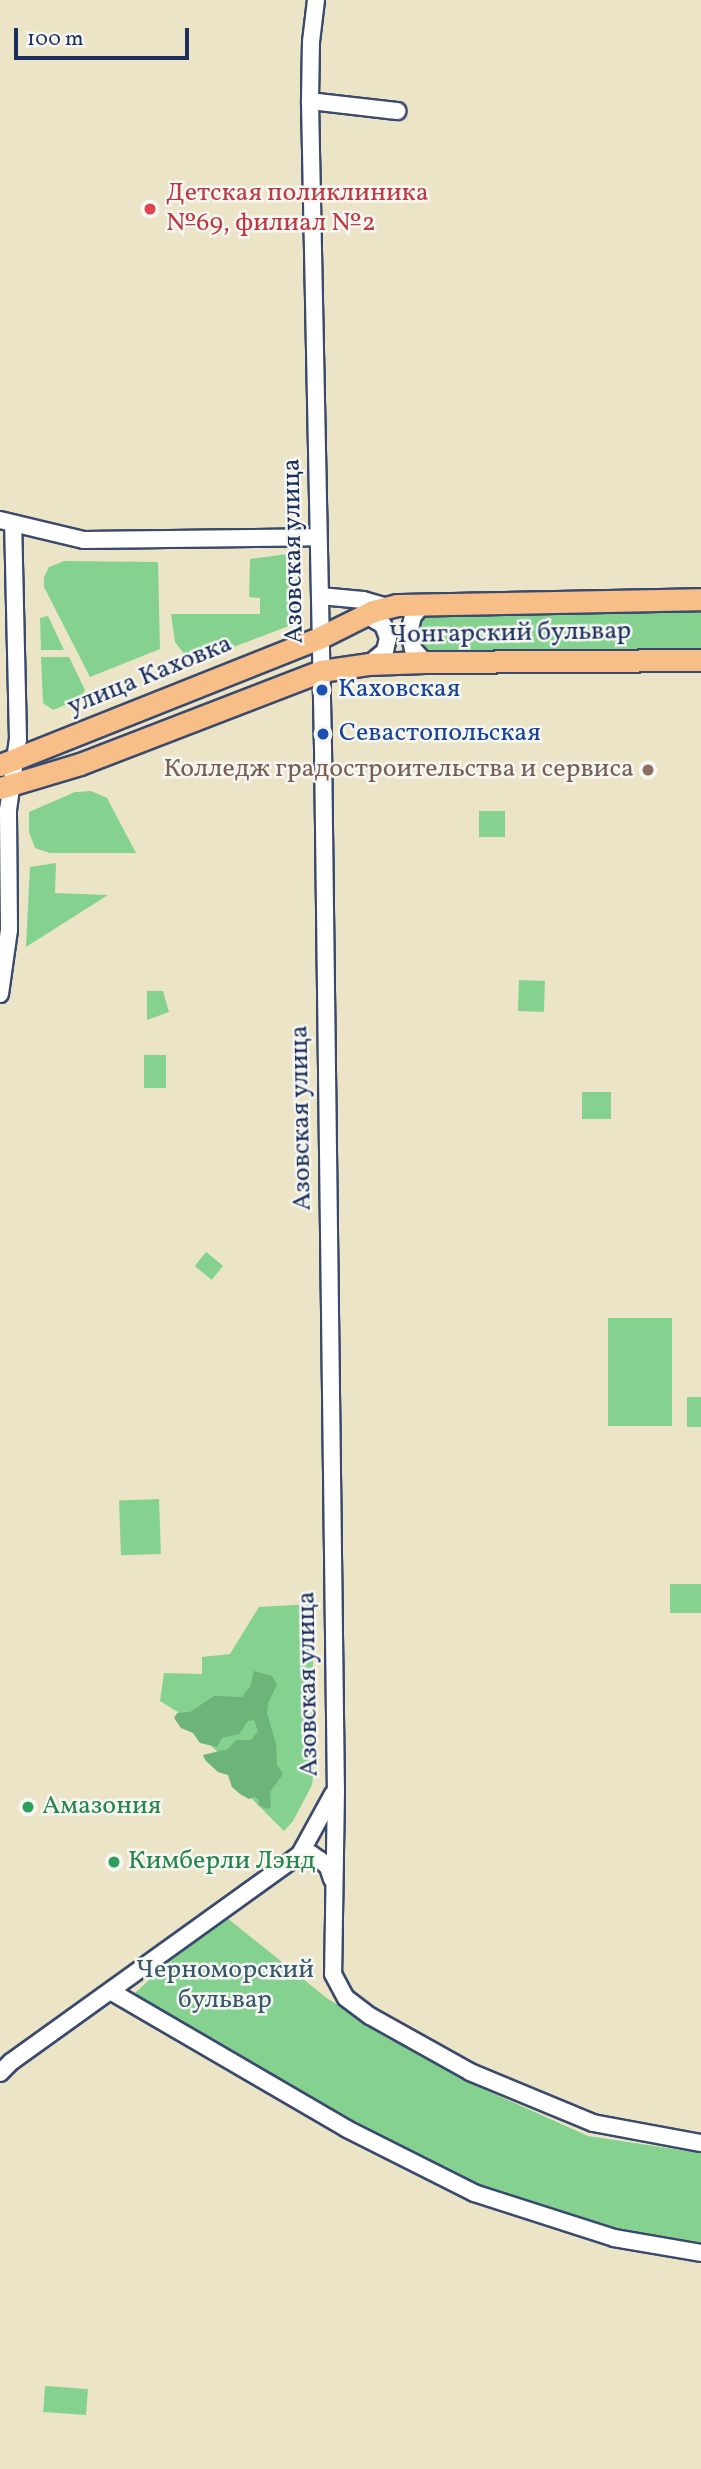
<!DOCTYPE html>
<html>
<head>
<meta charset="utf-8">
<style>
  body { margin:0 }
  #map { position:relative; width:701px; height:2469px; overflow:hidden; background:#ece4c6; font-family:Vollkorn,serif }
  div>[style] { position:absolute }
  .green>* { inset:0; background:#85d290; transform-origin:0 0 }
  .forest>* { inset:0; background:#6cb47a }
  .roads { filter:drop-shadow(2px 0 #3a4a6e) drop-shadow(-2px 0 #3a4a6e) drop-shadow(0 2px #3a4a6e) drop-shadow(0 -2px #3a4a6e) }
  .minor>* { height:16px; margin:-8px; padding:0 8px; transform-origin:8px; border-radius:8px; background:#fff }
  .major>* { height:21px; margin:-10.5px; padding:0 10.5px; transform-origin:10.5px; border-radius:10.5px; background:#f7be87 }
  .dots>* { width:19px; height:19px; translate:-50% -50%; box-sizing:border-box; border:4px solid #f6f6f2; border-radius:50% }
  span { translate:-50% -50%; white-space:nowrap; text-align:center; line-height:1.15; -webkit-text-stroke:5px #f6f6f2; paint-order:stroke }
  .health-label { font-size:26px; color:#be3a42 }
  .left { translate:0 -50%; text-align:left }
  .street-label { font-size:26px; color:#1b2f5e }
  .transit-label { font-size:26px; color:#164399 }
  .education-label { font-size:26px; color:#785e54 }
  .right { translate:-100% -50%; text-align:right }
  .leisure-label { font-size:26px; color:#27864d }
  .park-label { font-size:26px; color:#36586a }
  .scale { position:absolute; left:14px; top:28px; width:175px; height:32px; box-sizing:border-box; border:4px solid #1b2f5e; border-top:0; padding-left:9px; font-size:21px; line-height:24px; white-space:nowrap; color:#1b2f5e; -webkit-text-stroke:5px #f6f6f2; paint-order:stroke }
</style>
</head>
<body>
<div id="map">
  <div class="green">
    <div style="clip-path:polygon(295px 553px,299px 561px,300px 611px,294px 624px,191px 663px,175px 642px,171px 614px,260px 614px,260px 598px,249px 597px,250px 559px)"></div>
    <div style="clip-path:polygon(64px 561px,158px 562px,160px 649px,90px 677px,44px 587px,44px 577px,49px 567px)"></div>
    <div style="clip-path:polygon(701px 604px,701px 650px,427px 653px,415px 640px,415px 620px,427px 607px)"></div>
    <div style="clip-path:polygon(48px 616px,64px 650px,41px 650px,40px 618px)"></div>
    <div style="clip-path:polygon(41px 657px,69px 657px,85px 690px,80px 699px,53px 710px,43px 703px)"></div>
    <div style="clip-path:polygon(91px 791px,107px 798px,136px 853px,50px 853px,35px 848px,29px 832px,29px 812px,75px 792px)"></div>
    <div style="left:479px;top:811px;width:26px;height:26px"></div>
    <div style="clip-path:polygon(56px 863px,55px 893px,108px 895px,26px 947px,30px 867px)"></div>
    <div style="left:519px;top:980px;width:26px;height:31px;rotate:2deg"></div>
    <div style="clip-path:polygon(147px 991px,163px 991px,169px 1012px,147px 1020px)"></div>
    <div style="left:144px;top:1055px;width:22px;height:33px"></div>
    <div style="left:582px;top:1092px;width:29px;height:27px"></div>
    <div style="left:206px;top:1252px;width:22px;height:18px;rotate:39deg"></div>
    <div style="left:608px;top:1318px;width:64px;height:108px"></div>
    <div style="left:687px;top:1397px;width:14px;height:30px"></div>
    <div style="left:159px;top:1499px;width:55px;height:40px;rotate:88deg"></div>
    <div style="left:701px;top:1584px;width:29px;height:31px;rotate:90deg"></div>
    <div style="clip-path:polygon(312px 1604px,315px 1762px,312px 1785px,293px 1821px,284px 1831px,232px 1779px,235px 1770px,178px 1712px,160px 1701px,164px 1673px,202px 1674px,202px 1657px,230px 1654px,259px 1607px)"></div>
    <div style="clip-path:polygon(221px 1913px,328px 1999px,468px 2082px,588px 2136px,701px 2153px,701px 2246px,614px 2231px,476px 2187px,348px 2125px,135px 1993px)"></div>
    <div style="left:45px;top:2386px;width:43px;height:26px;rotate:4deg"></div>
  </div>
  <div class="forest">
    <div style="clip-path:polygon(254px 1671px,272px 1676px,277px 1685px,268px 1703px,267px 1713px,276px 1744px,277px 1765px,283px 1774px,270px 1792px,271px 1807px,267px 1809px,258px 1805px,259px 1800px,255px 1797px,249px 1799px,240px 1794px,232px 1787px,228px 1775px,218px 1772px,205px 1760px,203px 1755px,228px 1749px,236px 1740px,251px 1740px,258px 1731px,254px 1720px,248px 1721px,239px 1734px,222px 1738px,217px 1747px,200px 1743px,193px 1733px,181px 1728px,174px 1718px,177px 1713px,190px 1712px,214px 1696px,242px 1697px,250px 1687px)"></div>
  </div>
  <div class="roads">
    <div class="minor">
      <div style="left:316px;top:0;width:42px;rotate:96.8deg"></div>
      <div style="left:311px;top:42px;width:59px;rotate:91deg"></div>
      <div style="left:310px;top:101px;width:646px;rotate:88.85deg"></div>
      <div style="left:323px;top:747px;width:1042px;rotate:89.29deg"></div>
      <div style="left:336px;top:1789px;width:185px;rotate:90.9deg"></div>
      <div style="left:333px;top:1974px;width:27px;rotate:62deg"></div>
      <div style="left:346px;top:1998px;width:30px;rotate:37deg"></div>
      <div style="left:370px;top:2016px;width:115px;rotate:29.2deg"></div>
      <div style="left:470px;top:2072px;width:133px;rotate:22.5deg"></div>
      <div style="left:593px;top:2123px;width:110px;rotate:10.5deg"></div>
      <div style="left:310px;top:101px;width:88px;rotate:6.6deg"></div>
      <div style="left:0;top:520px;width:86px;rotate:13.4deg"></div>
      <div style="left:84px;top:540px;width:233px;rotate:-0.7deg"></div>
      <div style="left:320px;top:596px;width:43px;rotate:5.3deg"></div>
      <div style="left:363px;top:600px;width:25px;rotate:16deg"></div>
      <div style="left:424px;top:603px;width:17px;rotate:130deg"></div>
      <div style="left:413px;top:616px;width:17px;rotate:103deg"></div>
      <div style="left:409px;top:633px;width:16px;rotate:76deg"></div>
      <div style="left:413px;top:649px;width:18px;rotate:47deg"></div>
      <div style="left:366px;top:615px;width:20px;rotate:30deg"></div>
      <div style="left:383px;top:625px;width:14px;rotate:69deg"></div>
      <div style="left:388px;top:638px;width:13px;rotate:103deg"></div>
      <div style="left:385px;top:651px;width:21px;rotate:141deg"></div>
      <div style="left:0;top:994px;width:65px;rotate:-82deg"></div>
      <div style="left:9px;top:930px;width:120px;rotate:-90.5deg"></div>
      <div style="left:8px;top:810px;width:72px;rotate:-82deg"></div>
      <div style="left:18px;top:739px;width:214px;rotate:-91.3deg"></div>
      <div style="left:300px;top:1854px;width:11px"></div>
      <div style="left:311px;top:1854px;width:11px;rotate:34deg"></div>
      <div style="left:320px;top:1860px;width:11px;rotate:41deg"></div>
      <div style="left:328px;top:1867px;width:13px;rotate:72deg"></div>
      <div style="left:112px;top:1992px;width:272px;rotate:30.2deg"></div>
      <div style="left:347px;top:2129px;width:142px;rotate:26.7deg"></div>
      <div style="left:474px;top:2193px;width:147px;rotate:17.8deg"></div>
      <div style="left:614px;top:2238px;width:88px;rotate:9.8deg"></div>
      <div style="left:0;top:2073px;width:16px;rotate:-45deg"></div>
      <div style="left:11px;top:2062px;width:356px;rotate:-35.7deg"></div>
      <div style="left:300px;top:1854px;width:68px;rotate:-61.2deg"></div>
    </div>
    <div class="major">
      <div style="left:0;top:765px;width:346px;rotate:-21.7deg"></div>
      <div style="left:321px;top:637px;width:58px;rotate:-26.6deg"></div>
      <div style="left:373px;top:611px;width:25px;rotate:-14deg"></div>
      <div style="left:397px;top:605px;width:304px;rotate:-1.1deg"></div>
      <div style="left:0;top:788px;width:84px;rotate:-16.7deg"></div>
      <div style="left:80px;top:764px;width:258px;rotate:-21.1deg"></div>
      <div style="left:321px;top:671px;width:49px;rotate:-8.3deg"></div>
      <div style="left:369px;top:664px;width:56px;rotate:-2deg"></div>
      <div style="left:425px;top:662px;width:276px;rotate:-0.4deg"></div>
    </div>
  </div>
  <div class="dots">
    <div style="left:150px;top:209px;background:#e0444e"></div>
    <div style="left:322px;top:690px;background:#1a4fb4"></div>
    <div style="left:323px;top:734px;background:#1a4fb4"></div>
    <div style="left:648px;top:770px;background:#8d6e63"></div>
    <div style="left:28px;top:1807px;background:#2e9e5b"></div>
    <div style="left:114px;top:1862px;background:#2e9e5b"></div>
  </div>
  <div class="health-label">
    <span class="left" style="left:166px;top:209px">Детская поликлиника<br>№69, филиал №2</span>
  </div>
  <div class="street-label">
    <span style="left:294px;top:551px;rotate:-91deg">Азовская улица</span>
    <span style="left:510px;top:634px;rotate:-1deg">Чонгарский бульвар</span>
    <span style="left:150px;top:676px;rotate:-22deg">улица Каховка</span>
    <span style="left:302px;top:1118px;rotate:-91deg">Азовская улица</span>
    <span style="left:309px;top:1684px;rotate:-91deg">Азовская улица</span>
  </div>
  <div class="transit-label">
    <span class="left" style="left:338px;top:690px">Каховская</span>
    <span class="left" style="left:339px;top:734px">Севастопольская</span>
  </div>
  <div class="education-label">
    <span class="right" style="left:634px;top:770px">Колледж градостроительства и сервиса</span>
  </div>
  <div class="leisure-label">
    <span class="left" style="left:42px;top:1807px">Амазония</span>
    <span class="left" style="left:128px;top:1862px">Кимберли Лэнд</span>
  </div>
  <div class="park-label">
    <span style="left:225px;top:1986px">Черноморский<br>бульвар</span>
  </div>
  <div class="scale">100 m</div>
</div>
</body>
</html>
